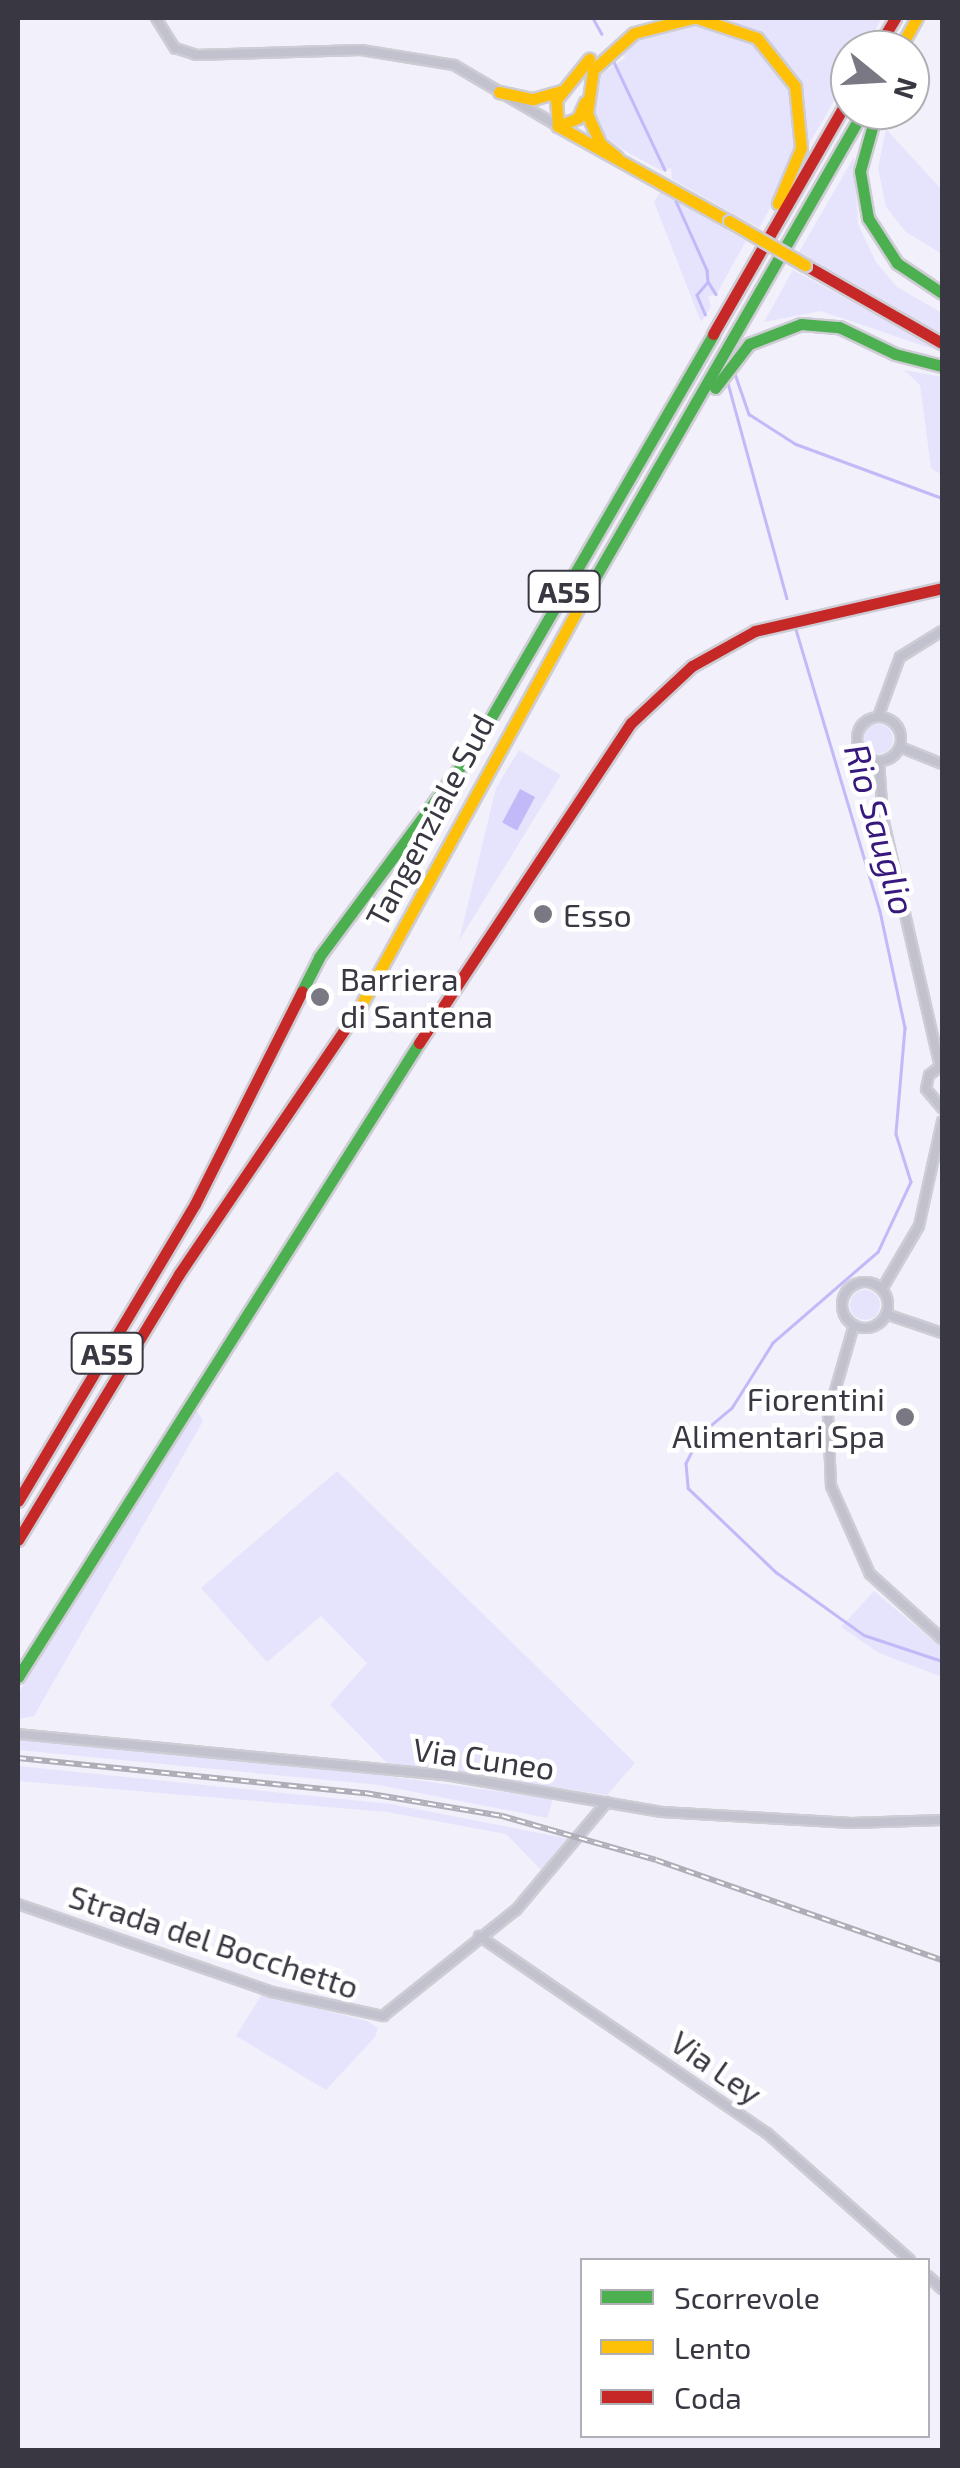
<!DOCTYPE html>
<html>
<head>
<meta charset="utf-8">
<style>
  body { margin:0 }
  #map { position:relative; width:960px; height:2468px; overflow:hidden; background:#f2f0fa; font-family:"Exo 2",sans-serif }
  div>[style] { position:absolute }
  .green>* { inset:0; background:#e6e4fc }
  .round { border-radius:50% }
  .water>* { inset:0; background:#c2b9f9; transform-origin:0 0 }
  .stream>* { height:2.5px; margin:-1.25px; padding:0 1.25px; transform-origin:1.25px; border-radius:1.25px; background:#c2b9f9 }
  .roads { filter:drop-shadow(2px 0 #ceccd4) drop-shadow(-2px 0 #ceccd4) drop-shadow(0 2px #ceccd4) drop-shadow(0 -2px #ceccd4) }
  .street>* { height:8px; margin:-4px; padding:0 4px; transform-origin:4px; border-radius:4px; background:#c2c1ce }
  .street>.ring { margin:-4px; padding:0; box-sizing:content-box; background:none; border:8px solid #c2c1ce; border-radius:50% }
  .fast>* { height:11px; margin:-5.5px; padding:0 5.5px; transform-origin:5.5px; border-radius:5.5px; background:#4caf50 }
  .slow>* { height:11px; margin:-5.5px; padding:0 5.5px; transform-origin:5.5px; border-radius:5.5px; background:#ffc107 }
  .jam>* { height:11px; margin:-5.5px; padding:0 5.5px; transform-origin:5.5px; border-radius:5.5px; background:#c62828 }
  .rail>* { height:6px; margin-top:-3px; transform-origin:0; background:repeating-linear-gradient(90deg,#fff 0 8px,#aeadb8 0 16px); box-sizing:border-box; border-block:2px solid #aeadb8 }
  .bridges { filter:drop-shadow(2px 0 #ceccd4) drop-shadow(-2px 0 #ceccd4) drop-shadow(0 2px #ceccd4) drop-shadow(0 -2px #ceccd4) }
  .slow-bridge>* { height:11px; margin:-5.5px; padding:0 5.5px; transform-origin:5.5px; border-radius:5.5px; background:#ffc107 }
  .dots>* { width:28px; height:28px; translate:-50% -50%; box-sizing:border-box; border:5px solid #fff; border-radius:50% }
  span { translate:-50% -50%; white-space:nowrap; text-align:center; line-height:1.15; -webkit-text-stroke:9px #fff; paint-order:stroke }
  .shield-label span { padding:2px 8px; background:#fff; border:2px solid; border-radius:8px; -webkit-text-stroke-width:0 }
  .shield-label { font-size:30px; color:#393842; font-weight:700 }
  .street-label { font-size:32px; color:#393842 }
  .poi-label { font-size:32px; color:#393842 }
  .left { translate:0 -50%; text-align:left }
  .right { translate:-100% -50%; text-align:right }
  .water-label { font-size:35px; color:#37187c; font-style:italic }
  .frame { position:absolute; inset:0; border:20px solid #393842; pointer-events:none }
  .legend { position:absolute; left:580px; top:2258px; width:350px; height:180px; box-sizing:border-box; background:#fff; border:2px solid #b0afb3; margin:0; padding:12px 18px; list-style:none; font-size:30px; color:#393842 }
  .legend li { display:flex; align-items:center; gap:20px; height:50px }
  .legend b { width:50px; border:2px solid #b0afb3 }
  .north { position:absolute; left:830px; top:30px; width:100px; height:100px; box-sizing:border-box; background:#fff; border:2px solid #b0afb3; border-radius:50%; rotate:108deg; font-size:28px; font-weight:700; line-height:40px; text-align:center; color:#393842 }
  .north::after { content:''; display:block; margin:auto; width:35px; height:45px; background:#7a7882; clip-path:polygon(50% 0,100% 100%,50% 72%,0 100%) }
</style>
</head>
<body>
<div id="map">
  <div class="green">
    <div style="clip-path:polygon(882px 18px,864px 50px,850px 50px,850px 74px,809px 144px,795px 75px,764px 38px,728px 19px)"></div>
    <div style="clip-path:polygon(703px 23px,761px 48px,789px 85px,799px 131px,790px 172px,759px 228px,672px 179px,671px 168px,662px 171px,620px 148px,603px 134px,595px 113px,599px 76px,625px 58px,621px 49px,631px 39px,656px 28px)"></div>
    <div style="clip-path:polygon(886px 129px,942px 190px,942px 254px,906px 232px,886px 207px,878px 168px)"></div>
    <div style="clip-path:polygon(854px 157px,858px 224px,876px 262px,897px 287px,942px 313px,942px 334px,799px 252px)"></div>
    <div style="clip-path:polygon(660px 192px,746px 241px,717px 293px,708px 297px,711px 307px,701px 322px,654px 202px)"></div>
    <div style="clip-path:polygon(793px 270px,942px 350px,942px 352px,821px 311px,764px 322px)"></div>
    <div style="clip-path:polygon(904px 370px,942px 377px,942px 475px,931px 468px,920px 385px)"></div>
    <div class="round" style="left:863px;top:724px;width:30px;height:30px"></div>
    <div style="clip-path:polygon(519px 750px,561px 775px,459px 941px,496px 788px)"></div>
    <div class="round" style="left:850px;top:1290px;width:30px;height:30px"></div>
    <div style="clip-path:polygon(196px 1409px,203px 1421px,34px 1716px,18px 1719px,18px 1694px)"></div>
    <div style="clip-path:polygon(337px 1471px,635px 1763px,607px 1795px,387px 1763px,330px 1705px,367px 1663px,321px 1616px,267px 1662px,201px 1588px)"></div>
    <div style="clip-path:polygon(874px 1591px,942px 1648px,942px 1677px,879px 1653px,841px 1627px)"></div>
    <div style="clip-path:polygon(18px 1739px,380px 1775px,553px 1799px,547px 1818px,379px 1785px,18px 1750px)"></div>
    <div style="clip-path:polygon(18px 1766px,391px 1804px,575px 1840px,544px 1873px,506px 1834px,387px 1812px,18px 1781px)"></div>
    <div style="clip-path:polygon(262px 1994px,367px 2021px,378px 2028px,375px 2037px,326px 2090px,236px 2036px)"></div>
  </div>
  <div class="water">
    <div style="left:520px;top:789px;width:17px;height:38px;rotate:28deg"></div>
  </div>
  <div class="stream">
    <div style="left:593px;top:18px;width:18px;rotate:61deg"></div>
    <div style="left:614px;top:62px;width:119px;rotate:64.7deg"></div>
    <div style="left:676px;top:201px;width:76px;rotate:65.8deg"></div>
    <div style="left:707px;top:270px;width:12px;rotate:85deg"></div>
    <div style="left:708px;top:282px;width:17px;rotate:130deg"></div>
    <div style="left:697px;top:295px;width:21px;rotate:67deg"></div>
    <div style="left:709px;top:283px;width:13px;rotate:58deg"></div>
    <div style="left:734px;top:371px;width:46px;rotate:70.8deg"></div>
    <div style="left:749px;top:414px;width:56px;rotate:32.6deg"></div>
    <div style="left:796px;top:444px;width:156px;rotate:20.3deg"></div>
    <div style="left:728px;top:383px;width:223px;rotate:74.7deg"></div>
    <div style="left:795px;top:626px;width:297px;rotate:73.4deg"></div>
    <div style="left:880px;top:911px;width:120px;rotate:77.9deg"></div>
    <div style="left:905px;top:1028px;width:106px;rotate:94.9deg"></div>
    <div style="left:896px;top:1134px;width:50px;rotate:72.6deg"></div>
    <div style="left:911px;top:1182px;width:77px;rotate:115.2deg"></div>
    <div style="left:878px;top:1252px;width:139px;rotate:139.1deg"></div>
    <div style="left:773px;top:1343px;width:77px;rotate:122.2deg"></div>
    <div style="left:732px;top:1408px;width:40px;rotate:140deg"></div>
    <div style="left:701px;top:1434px;width:33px;rotate:117deg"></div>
    <div style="left:686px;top:1463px;width:25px;rotate:85deg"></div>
    <div style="left:688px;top:1488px;width:122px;rotate:43.7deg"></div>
    <div style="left:776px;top:1572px;width:108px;rotate:35.6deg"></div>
    <div style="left:864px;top:1635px;width:82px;rotate:18.4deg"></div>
  </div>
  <div class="roads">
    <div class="street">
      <div style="left:156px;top:18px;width:36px;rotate:58deg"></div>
      <div style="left:175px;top:48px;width:22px;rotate:18deg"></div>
      <div style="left:196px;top:55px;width:165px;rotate:-1.7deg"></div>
      <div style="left:361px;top:50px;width:94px;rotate:9.2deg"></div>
      <div style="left:454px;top:65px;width:121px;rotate:30.4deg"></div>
      <div style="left:878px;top:717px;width:64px;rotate:-69.9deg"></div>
      <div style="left:900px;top:657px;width:49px;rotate:-31.8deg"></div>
      <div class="ring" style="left:857px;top:717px;width:36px;height:36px"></div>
      <div style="left:900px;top:747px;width:45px;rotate:22deg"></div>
      <div style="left:879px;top:761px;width:57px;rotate:86deg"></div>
      <div style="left:883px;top:818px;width:254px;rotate:77.1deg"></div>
      <div style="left:942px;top:1065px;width:16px;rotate:142deg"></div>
      <div style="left:929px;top:1075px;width:14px;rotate:102deg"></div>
      <div style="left:926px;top:1089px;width:25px;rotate:50deg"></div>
      <div class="ring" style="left:842px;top:1282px;width:38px;height:38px"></div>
      <div style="left:882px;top:1289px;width:73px;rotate:-59.6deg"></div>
      <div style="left:919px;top:1226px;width:107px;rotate:-77.6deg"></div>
      <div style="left:886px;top:1314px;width:59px;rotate:18.7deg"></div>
      <div style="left:854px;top:1325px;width:94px;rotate:106.1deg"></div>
      <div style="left:828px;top:1415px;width:71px;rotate:87.6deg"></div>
      <div style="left:831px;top:1486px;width:96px;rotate:66.1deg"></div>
      <div style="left:870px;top:1574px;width:97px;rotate:42.1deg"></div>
      <div style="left:18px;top:1734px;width:429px;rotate:5.5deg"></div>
      <div style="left:445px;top:1775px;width:220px;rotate:9.7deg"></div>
      <div style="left:662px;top:1812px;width:190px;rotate:3.3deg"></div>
      <div style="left:852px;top:1823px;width:90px;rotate:-1.9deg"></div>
      <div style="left:18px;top:1904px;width:269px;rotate:19.1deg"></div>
      <div style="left:272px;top:1992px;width:114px;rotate:12.2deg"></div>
      <div style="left:383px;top:2016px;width:170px;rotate:-38.6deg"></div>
      <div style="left:516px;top:1910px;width:141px;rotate:-49.9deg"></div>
      <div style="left:479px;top:1936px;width:349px;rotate:34.4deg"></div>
      <div style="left:767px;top:2133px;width:191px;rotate:41.6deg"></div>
      <div style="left:928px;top:2276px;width:19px;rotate:43deg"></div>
    </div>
    <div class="fast">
      <div style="left:877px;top:110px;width:63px;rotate:105.6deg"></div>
      <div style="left:860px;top:171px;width:48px;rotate:80.3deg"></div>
      <div style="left:868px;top:218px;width:54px;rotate:57.2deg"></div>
      <div style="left:897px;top:263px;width:54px;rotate:33.7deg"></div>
      <div style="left:715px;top:388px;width:56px;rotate:-52.3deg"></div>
      <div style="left:749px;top:344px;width:56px;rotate:-21deg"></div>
      <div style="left:801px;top:324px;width:38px;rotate:5deg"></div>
      <div style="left:839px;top:327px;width:62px;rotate:25.7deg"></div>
      <div style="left:895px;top:354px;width:49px;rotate:14.3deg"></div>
      <div style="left:593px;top:581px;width:543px;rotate:-60.09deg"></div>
      <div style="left:302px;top:991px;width:38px;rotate:-63deg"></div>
      <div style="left:319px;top:957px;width:253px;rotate:-53.4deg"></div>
      <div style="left:470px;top:754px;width:485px;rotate:-59.9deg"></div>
      <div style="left:18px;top:1677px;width:750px;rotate:-57.69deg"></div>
    </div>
    <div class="slow">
      <div style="left:697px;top:18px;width:63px;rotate:18.4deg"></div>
      <div style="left:757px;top:38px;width:61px;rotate:51.6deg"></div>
      <div style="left:795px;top:86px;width:62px;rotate:84.5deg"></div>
      <div style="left:801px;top:148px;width:60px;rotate:112.7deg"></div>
      <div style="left:899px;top:50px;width:37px;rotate:-61deg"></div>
      <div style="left:499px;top:92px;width:35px;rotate:12deg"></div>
      <div style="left:533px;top:99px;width:29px;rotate:-16deg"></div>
      <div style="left:585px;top:102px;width:17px;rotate:114deg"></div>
      <div style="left:578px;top:118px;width:22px;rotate:158deg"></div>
      <div style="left:558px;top:126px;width:26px;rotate:-94deg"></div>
      <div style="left:556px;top:100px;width:53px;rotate:-51.2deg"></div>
      <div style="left:558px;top:126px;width:196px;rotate:29.1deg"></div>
      <div style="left:617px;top:157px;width:22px;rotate:-141deg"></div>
      <div style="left:600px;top:143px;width:32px;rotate:-114deg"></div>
      <div style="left:587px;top:114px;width:44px;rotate:-82.2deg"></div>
      <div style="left:593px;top:70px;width:55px;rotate:-42.1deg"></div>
      <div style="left:634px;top:33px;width:61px;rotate:-14.3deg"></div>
      <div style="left:360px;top:1007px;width:486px;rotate:-61.3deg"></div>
    </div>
    <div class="jam">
      <div style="left:876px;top:50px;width:37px;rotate:-59deg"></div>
      <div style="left:805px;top:265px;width:158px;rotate:29.7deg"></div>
      <div style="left:713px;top:334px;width:275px;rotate:-60.1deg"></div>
      <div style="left:419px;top:1043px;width:384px;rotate:-56.5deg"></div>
      <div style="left:631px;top:723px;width:83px;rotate:-43.1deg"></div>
      <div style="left:692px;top:666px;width:72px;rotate:-29.1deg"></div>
      <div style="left:755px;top:631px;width:192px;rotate:-12.9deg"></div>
      <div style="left:18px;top:1501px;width:346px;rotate:-59.2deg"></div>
      <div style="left:195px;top:1204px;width:238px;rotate:-63.3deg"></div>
      <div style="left:18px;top:1540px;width:311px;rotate:-58.8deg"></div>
      <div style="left:179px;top:1274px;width:323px;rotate:-55.9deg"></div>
    </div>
  </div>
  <div class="rail">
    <div style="left:18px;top:1758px;width:349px;rotate:5.8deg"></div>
    <div style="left:365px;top:1793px;width:139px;rotate:9.5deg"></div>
    <div style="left:502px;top:1816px;width:160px;rotate:15.9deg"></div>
    <div style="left:656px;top:1860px;width:303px;rotate:19.3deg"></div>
  </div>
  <div class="bridges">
    <div class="slow-bridge">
      <div style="left:729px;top:221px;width:88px;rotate:30.1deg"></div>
    </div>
  </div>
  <div class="dots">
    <div style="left:543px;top:914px;background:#7a7882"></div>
    <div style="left:320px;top:997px;background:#7a7882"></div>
    <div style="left:905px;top:1417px;background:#7a7882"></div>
  </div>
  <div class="shield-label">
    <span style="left:564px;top:591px">A55</span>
    <span style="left:107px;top:1353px">A55</span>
  </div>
  <div class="street-label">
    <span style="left:429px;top:820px;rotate:-62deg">Tangenziale Sud</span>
    <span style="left:484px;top:1758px;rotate:8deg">Via Cuneo</span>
    <span style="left:214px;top:1941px;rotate:18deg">Strada del Bocchetto</span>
    <span style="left:717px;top:2067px;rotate:35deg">Via Ley</span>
  </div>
  <div class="poi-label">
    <span class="left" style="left:563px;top:914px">Esso</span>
    <span class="left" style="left:340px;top:997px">Barriera<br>di Santena</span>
    <span class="right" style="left:885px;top:1417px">Fiorentini<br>Alimentari Spa</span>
  </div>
  <div class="water-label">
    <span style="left:881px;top:829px;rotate:74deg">Rio Sauglio</span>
  </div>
  <div class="frame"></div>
  <ul class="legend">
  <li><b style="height:12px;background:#4caf50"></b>Scorrevole</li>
  <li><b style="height:12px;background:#ffc107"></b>Lento</li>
  <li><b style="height:12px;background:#c62828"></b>Coda</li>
  </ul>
  <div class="north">N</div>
</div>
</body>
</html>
